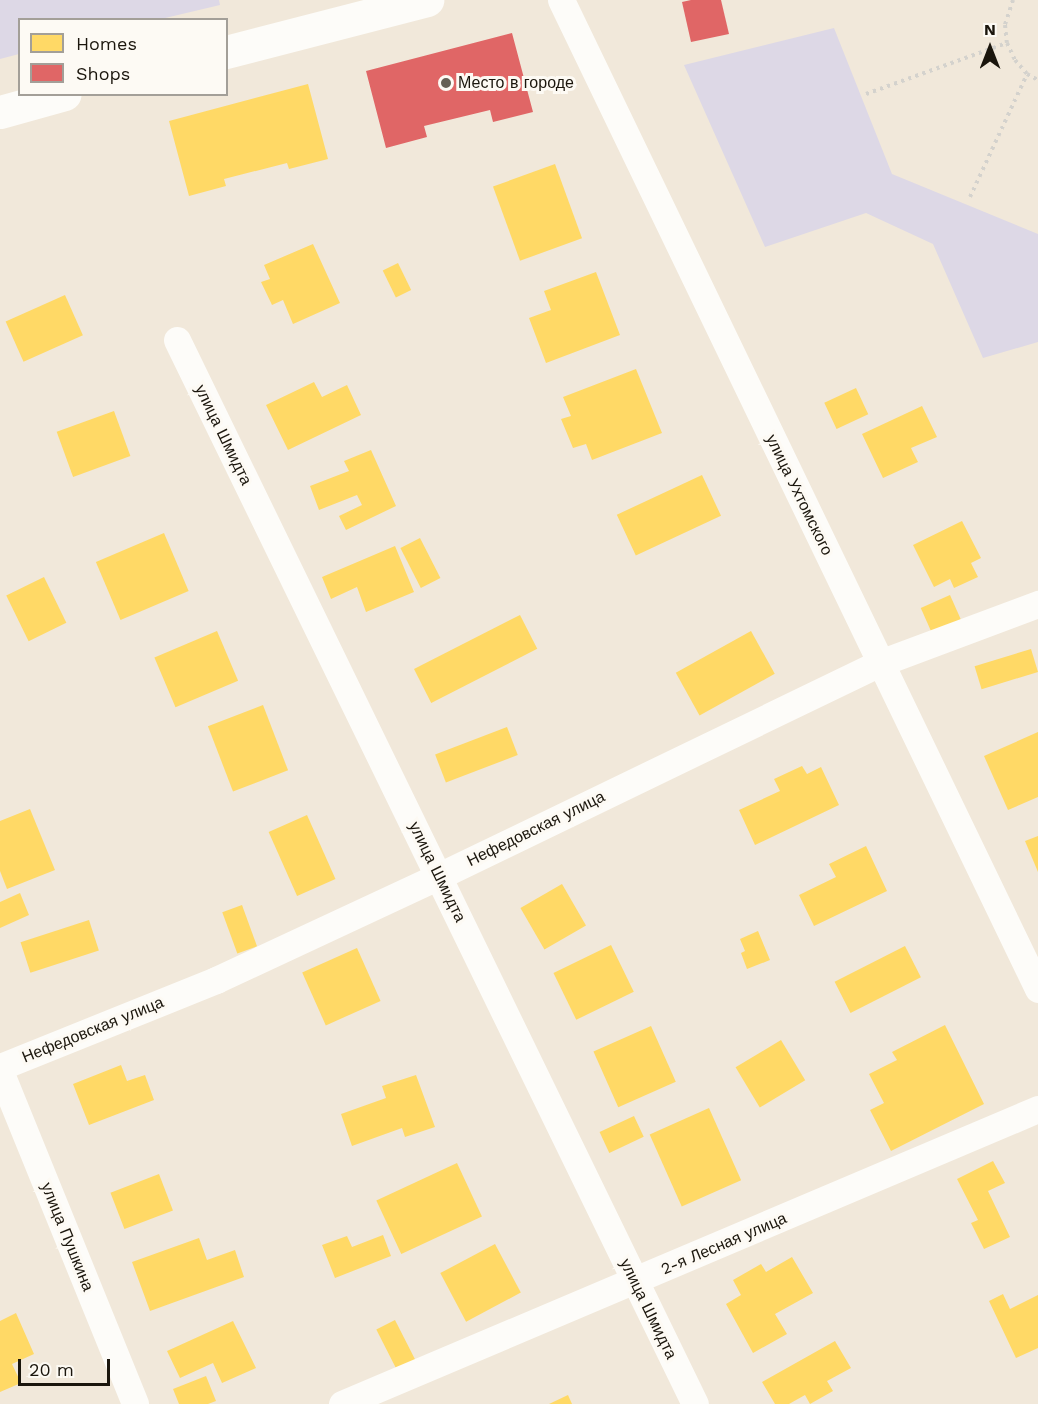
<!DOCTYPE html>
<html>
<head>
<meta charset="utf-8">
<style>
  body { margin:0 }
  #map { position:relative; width:1038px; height:1404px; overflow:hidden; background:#f1e8da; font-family:"Work Sans",sans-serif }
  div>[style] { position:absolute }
  .green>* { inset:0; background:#ddd8e6 }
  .homes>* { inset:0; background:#ffd966; transform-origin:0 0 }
  .shops>* { inset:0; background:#e06666 }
  .path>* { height:4px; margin-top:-2px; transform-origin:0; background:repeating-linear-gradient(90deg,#d4d2cd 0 3px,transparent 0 7.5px) }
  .street>* { height:27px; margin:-13.5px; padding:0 13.5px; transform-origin:13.5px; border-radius:13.5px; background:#fdfcf9 }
  .secondary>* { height:33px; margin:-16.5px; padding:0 16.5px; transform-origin:16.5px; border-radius:16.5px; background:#fdfcf9 }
  .dots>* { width:16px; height:16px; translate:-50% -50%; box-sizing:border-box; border:3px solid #fdfaf4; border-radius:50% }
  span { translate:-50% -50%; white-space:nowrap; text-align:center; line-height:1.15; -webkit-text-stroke:6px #fdfaf4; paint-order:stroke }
  .poi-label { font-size:16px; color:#1b160d }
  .left { translate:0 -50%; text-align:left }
  .street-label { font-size:16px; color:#1b160d }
  .legend { position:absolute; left:18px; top:18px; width:210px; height:78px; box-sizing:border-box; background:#fdfaf4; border:2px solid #a39f98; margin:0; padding:8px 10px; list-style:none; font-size:18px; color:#1b160d }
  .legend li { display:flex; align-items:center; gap:12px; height:30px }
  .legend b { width:30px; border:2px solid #a39f98 }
  .north { position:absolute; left:960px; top:18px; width:60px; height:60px; -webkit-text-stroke:4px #fdfaf4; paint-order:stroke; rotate:0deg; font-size:16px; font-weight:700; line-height:24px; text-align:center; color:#1b160d }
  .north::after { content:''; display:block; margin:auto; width:21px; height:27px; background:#1b160d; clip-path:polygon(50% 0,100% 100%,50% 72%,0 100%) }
  .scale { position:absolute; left:18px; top:1359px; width:92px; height:27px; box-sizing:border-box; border:3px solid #1b160d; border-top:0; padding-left:8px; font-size:18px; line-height:21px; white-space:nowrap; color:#1b160d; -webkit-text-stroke:4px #fdfaf4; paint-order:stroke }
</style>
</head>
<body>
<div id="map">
  <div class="green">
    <div style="clip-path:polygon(0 0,219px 0,220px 5px,161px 19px,20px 20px,19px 54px,0 59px)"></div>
    <div style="clip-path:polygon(834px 28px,892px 174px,1038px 234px,1038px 342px,983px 358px,933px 244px,866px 213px,765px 247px,684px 65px)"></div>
  </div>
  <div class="homes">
    <div style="clip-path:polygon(308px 84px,328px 159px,289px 169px,287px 163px,224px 179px,226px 186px,189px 196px,169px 121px)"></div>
    <div style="left:555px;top:164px;width:79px;height:66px;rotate:70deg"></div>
    <div style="clip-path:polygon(313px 244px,340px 303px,293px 324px,283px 300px,272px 305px,261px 282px,270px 279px,264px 265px)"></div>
    <div style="left:398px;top:263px;width:30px;height:17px;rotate:64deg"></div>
    <div style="clip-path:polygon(596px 272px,620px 335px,546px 363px,529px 318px,551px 310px,544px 291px)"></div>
    <div style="left:65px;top:295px;width:44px;height:65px;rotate:66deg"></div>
    <div style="clip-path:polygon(636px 369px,662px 433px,592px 460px,586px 444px,573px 448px,561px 419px,571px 416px,563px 397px)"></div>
    <div style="clip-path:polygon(314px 382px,322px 397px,347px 385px,361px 415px,288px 450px,266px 405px)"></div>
    <div style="left:856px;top:388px;width:29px;height:35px;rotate:65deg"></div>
    <div style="clip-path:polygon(922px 406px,937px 437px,911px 448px,918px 462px,883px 478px,862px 434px)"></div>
    <div style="left:114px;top:411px;width:48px;height:61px;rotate:70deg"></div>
    <div style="clip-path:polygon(371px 450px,396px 506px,346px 530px,339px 516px,362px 505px,357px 495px,319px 510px,310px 486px,349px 471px,344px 461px)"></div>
    <div style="left:702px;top:475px;width:45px;height:94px;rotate:65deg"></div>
    <div style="clip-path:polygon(962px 521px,981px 558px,971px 563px,978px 577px,954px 588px,950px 579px,934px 587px,913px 545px)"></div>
    <div style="left:164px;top:533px;width:63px;height:74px;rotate:67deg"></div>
    <div style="left:420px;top:538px;width:45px;height:22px;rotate:63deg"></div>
    <div style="clip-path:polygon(395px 546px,414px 592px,366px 612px,357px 587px,331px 599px,322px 577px)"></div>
    <div style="left:44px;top:577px;width:51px;height:42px;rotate:64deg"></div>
    <div style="left:950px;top:595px;width:27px;height:32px;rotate:66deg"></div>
    <div style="left:520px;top:615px;width:38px;height:119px;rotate:63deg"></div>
    <div style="left:217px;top:631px;width:54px;height:68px;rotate:67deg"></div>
    <div style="left:751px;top:631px;width:49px;height:86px;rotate:61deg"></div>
    <div style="left:1031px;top:649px;width:24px;height:59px;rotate:73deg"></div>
    <div style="left:263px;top:705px;width:70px;height:59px;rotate:69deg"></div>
    <div style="left:507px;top:727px;width:30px;height:77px;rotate:69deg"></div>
    <div style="clip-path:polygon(1038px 732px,1038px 797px,1008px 810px,984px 756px)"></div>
    <div style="clip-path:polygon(802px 766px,807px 774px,821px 767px,839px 805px,755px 845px,739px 810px,780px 791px,774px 779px)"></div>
    <div style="clip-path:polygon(30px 809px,55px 870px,7px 889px,0 871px,0 821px)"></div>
    <div style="left:307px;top:815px;width:70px;height:42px;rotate:66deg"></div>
    <div style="clip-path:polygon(1038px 836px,1038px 872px,1025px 841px)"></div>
    <div style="clip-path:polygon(866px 846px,887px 891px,814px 926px,799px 895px,836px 877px,829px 864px)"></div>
    <div style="left:562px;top:884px;width:48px;height:48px;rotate:60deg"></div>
    <div style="clip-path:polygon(20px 893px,29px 915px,0 928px,0 902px)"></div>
    <div style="left:242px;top:905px;width:44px;height:21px;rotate:70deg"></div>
    <div style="left:89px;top:920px;width:32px;height:72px;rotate:72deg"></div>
    <div style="clip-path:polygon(758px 931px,770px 960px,747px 969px,741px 953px,745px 951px,740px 939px)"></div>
    <div style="left:611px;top:945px;width:52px;height:64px;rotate:64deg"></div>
    <div style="left:905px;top:946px;width:35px;height:79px;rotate:63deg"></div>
    <div style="left:357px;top:948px;width:58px;height:60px;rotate:66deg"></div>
    <div style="clip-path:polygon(945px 1025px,984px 1104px,891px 1151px,870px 1110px,884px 1103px,869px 1074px,897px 1060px,892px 1052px)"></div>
    <div style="left:651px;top:1026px;width:61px;height:63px;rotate:66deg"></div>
    <div style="left:781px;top:1040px;width:47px;height:53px;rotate:59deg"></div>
    <div style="clip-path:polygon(121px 1065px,127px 1081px,145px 1075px,154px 1100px,89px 1125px,73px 1084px)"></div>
    <div style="clip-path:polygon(416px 1075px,435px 1127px,405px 1137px,402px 1128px,352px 1146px,341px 1114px,386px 1098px,382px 1086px)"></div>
    <div style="left:709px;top:1108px;width:79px;height:65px;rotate:66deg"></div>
    <div style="left:634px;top:1116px;width:23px;height:38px;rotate:65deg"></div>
    <div style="clip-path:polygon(993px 1161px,1005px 1183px,988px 1191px,1010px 1237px,984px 1249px,971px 1223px,978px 1220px,957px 1179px)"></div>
    <div style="left:457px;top:1163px;width:59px;height:89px;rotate:65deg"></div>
    <div style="left:159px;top:1174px;width:39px;height:52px;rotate:69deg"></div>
    <div style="clip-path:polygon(383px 1235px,391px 1256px,335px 1278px,322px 1245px,347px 1236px,352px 1247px)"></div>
    <div style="clip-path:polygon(199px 1238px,207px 1260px,235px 1250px,244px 1277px,150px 1311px,132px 1262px)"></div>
    <div style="left:495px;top:1244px;width:55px;height:62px;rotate:62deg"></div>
    <div style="clip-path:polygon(792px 1257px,813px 1293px,775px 1314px,787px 1334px,753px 1353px,726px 1304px,741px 1295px,733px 1280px,761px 1264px,766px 1272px)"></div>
    <div style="clip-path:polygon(1003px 1294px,1010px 1309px,1038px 1295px,1038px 1348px,1016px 1358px,989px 1301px)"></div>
    <div style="clip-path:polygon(16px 1313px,34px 1354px,12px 1364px,21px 1383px,0 1392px,0 1321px)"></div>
    <div style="left:395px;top:1320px;width:46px;height:21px;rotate:63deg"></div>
    <div style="clip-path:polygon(233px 1321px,256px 1368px,222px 1383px,213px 1363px,180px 1378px,167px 1351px)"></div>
    <div style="clip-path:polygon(835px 1341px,851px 1368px,827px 1381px,833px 1391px,810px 1404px,805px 1395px,789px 1404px,775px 1404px,762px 1382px)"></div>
    <div style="clip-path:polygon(206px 1376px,216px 1401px,208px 1404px,179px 1404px,173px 1389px)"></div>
    <div style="clip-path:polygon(568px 1395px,572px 1404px,549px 1404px)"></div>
  </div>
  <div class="shops">
    <div style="clip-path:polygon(691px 0,721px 0,729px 34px,691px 42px,682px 2px)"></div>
    <div style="clip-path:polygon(512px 33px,533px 112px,493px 122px,490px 110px,424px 126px,427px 137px,386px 148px,366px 71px)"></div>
  </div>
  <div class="path">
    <div style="left:1013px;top:0;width:26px;rotate:108deg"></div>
    <div style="left:1005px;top:25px;width:18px;rotate:84deg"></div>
    <div style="left:1007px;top:43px;width:19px;rotate:65deg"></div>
    <div style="left:1015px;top:60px;width:18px;rotate:49deg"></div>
    <div style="left:1027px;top:74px;width:13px;rotate:29deg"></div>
    <div style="left:866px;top:94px;width:150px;rotate:-19.9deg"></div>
    <div style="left:970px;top:197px;width:136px;rotate:-65.1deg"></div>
  </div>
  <div class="street">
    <div style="left:561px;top:0;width:1098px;rotate:64.25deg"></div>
    <div style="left:177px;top:340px;width:1183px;rotate:64.04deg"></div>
    <div style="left:0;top:1067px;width:233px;rotate:-21.9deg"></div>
    <div style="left:216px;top:980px;width:246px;rotate:-25deg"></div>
    <div style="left:439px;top:876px;width:490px;rotate:-25.8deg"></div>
    <div style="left:880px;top:663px;width:169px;rotate:-20.5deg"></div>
    <div style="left:0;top:1071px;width:359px;rotate:67.9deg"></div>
    <div style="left:342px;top:1404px;width:756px;rotate:-22.97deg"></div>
  </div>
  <div class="secondary">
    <div style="left:226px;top:52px;width:208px;rotate:-14.5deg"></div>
    <div style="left:0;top:112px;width:67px;rotate:-15.5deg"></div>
  </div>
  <div class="dots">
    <div style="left:446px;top:83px;background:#666055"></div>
  </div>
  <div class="poi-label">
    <span class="left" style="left:458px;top:83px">Место в городе</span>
  </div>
  <div class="street-label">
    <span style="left:223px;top:435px;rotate:64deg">улица Шмидта</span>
    <span style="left:799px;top:495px;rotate:64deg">улица Ухтомского</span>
    <span style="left:536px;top:829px;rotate:-26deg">Нефедовская улица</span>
    <span style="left:437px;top:872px;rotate:64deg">улица Шмидта</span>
    <span style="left:93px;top:1030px;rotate:-22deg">Нефедовская улица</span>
    <span style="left:67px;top:1237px;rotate:68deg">улица Пушкина</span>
    <span style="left:724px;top:1244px;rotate:-23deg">2-я Лесная улица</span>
    <span style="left:648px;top:1309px;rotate:64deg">улица Шмидта</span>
  </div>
  <ul class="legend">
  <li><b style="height:16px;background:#ffd966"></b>Homes</li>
  <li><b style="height:16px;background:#e06666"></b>Shops</li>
  </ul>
  <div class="north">N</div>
  <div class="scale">20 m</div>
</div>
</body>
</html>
